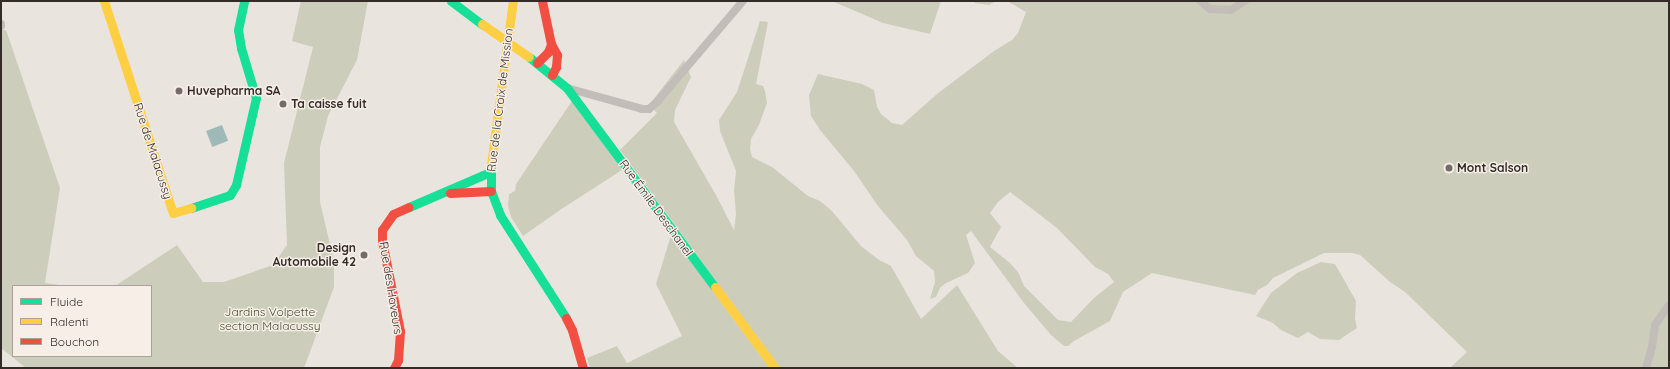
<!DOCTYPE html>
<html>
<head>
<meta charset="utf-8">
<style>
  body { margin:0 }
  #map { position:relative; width:1670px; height:369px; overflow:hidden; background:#eae4df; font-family:Quicksand,sans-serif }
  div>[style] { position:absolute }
  .green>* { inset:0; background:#cccebb }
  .water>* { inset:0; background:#9ebab8; transform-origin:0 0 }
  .street>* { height:8px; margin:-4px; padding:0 4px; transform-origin:4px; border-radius:4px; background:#c3bdb9 }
  .fast>* { height:9px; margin:-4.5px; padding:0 4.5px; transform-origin:4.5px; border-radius:4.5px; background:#16e098 }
  .slow>* { height:9px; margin:-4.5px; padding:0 4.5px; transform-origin:4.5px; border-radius:4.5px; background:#ffcf43 }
  .jam>* { height:9px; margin:-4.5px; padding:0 4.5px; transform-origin:4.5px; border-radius:4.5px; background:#f24e42 }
  .slow-bridge>* { height:9px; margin:-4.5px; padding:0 4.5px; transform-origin:4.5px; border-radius:4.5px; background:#ffcf43 }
  .dots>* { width:11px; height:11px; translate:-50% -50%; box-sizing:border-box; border:2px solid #f7efe7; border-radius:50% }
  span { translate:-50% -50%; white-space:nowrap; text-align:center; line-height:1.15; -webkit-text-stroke:3px #f7efe7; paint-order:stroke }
  .poi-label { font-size:12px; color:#332b28; font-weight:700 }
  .left { translate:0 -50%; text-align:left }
  .right { translate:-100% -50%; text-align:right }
  .street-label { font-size:12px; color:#332b28 }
  .park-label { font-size:12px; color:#444e2e }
  .frame { position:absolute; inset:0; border:2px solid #332b28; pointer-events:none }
  .legend { position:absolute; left:12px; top:285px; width:140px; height:72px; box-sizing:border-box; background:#f7efe7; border:1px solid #a9a19b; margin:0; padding:5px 7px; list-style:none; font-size:12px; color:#332b28 }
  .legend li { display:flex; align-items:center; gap:8px; height:20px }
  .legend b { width:20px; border:1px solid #a9a19b }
</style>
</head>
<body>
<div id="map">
  <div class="green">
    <div style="clip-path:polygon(301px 1px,368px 1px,357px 60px,328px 116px,320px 147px,320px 202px,334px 261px,334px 287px,304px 368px,26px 368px,1px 348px,1px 30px,6px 30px,60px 188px,45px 283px,67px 286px,13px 286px,13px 356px,151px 356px,151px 286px,115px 286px,177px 245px,203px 282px,224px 282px,273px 265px,287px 245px,284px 163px,313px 47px,292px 41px)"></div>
    <div style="clip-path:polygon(832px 1px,941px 1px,930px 34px,883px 23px)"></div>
    <div style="clip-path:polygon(974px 1px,996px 1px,989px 5px,975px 3px)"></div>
    <div style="clip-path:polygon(evenodd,1007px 1px,1669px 1px,1669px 368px,1450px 368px,1467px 352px,1405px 292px,1390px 282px,1360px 255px,1352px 253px,1324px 253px,1273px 278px,1267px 285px,1258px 290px,1255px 295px,1152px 273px,1123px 292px,1110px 321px,1074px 341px,1068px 346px,1064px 346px,1051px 335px,1024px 303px,971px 231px,966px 235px,975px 263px,968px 273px,946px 283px,940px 288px,936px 297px,930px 299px,935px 282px,934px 271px,916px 256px,907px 240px,878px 206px,854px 171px,820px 130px,811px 116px,809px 95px,818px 74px,862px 84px,874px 90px,877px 107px,881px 114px,892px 123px,902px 125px,937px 94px,994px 51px,1012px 40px,1018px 33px,1026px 12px,1007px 1px,1010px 192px,1057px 228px,1095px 267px,1108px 274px,1114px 282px,1094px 298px,1071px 322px,1058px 320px,1024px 286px,1018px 272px,1010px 263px,990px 247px,1001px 227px,990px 213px,998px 202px,1010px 192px)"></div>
    <div style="clip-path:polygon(760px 21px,768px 22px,756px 84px,763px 86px,765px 91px,767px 103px,759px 125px,751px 139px,750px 149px,752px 157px,772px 167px,808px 196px,820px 201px,832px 211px,861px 246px,879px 260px,891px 266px,921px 319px,957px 285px,998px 351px,1018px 368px,780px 368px,620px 150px,657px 113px,649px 105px,684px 60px,691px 77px,675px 110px,674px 122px,717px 197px,734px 230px,736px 214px,734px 190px,736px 171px,720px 131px,719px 120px,737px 92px)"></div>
    <div style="clip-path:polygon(572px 101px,622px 170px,563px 208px,523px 236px,511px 217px,508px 206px,509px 194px,515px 191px,516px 184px)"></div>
    <div style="clip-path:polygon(671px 235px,770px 368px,590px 368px,587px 358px,617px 346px,627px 363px,682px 336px,656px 284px)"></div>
    <div style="clip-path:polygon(1321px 262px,1335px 264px,1356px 301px,1355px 319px,1357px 328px,1339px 340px,1320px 339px,1308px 332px,1298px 338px,1281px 330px,1273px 323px,1256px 316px,1271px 293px,1297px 273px)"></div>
  </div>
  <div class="water">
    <div style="left:222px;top:125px;width:17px;height:17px;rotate:69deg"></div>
  </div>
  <div class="street">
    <div style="left:1200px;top:1px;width:13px;rotate:39deg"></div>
    <div style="left:1210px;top:9px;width:21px;rotate:3deg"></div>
    <div style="left:1231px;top:10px;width:17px;rotate:-33deg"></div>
    <div style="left:1px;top:24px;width:2px;rotate:90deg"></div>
    <div style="left:567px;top:88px;width:78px;rotate:15.6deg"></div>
    <div style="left:642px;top:109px;width:7px"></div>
    <div style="left:649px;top:109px;width:11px;rotate:-41deg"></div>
    <div style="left:657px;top:102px;width:133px;rotate:-49.6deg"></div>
    <div style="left:1646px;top:368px;width:22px;rotate:-74deg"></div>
    <div style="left:1652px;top:347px;width:22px;rotate:-82deg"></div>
    <div style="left:1655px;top:325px;width:24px;rotate:-55deg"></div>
  </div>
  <div class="fast">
    <div style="left:451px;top:1px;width:39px;rotate:37deg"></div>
    <div style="left:529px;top:57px;width:49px;rotate:39.2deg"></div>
    <div style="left:567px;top:88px;width:248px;rotate:53.4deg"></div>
    <div style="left:491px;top:165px;width:26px;rotate:90deg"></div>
    <div style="left:491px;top:191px;width:26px;rotate:69deg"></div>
    <div style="left:500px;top:215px;width:122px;rotate:57.3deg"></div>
    <div style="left:409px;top:207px;width:88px;rotate:-23.4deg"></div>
    <div style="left:191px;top:208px;width:41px;rotate:-18.4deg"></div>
    <div style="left:230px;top:195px;width:12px;rotate:-59deg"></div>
    <div style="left:236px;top:185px;width:89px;rotate:-77.1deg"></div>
    <div style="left:256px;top:98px;width:52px;rotate:-106.7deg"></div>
    <div style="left:241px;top:48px;width:18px;rotate:-99deg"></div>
    <div style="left:238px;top:30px;width:30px;rotate:-78deg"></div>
  </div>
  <div class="slow">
    <div style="left:104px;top:1px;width:223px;rotate:72deg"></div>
    <div style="left:173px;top:213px;width:19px;rotate:-16deg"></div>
    <div style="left:491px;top:165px;width:165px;rotate:-82.4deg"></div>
    <div style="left:715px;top:287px;width:101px;rotate:53.5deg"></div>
  </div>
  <div class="jam">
    <div style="left:542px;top:1px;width:44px;rotate:78.2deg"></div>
    <div style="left:551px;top:44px;width:13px;rotate:61deg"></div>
    <div style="left:557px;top:55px;width:12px;rotate:95deg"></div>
    <div style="left:556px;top:67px;width:9px;rotate:117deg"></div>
    <div style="left:537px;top:63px;width:16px;rotate:-45deg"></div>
    <div style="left:548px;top:52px;width:9px;rotate:-69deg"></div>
    <div style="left:450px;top:193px;width:41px;rotate:-2.8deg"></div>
    <div style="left:566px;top:318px;width:13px;rotate:63deg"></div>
    <div style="left:572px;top:330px;width:40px;rotate:74deg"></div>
    <div style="left:394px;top:368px;width:9px;rotate:-63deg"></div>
    <div style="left:398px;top:360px;width:29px;rotate:-86deg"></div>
    <div style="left:400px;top:331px;width:92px;rotate:-101.3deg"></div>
    <div style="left:382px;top:241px;width:11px;rotate:-90deg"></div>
    <div style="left:382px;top:230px;width:19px;rotate:-55deg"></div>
    <div style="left:393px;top:214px;width:17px;rotate:-24deg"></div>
  </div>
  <div class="slow-bridge">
    <div style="left:482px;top:24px;width:57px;rotate:35.1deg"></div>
  </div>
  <div class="dots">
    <div style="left:179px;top:91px;background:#736c68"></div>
    <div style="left:283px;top:104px;background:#736c68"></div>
    <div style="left:1449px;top:168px;background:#736c68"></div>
    <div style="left:364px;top:255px;background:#736c68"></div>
  </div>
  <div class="poi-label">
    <span class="left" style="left:187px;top:91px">Huvepharma SA</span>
    <span class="left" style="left:291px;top:104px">Ta caisse fuit</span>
    <span class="left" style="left:1457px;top:168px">Mont Salson</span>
    <span class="right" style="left:356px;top:255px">Design<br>Automobile 42</span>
  </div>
  <div class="street-label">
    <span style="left:500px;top:100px;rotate:-83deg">Rue de la Croix de Mission</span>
    <span style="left:153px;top:151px;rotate:72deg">Rue de Malacussy</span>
    <span style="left:656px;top:208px;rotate:54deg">Rue Émile Deschanel</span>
    <span style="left:391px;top:288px;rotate:81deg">Rue des Haveurs</span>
  </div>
  <div class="park-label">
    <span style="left:270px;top:319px">Jardins Volpette<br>section Malacussy</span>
  </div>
  <div class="frame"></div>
  <ul class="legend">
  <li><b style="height:5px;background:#16e098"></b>Fluide</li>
  <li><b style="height:5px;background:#ffcf43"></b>Ralenti</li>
  <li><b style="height:5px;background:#f24e42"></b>Bouchon</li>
  </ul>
</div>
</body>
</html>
